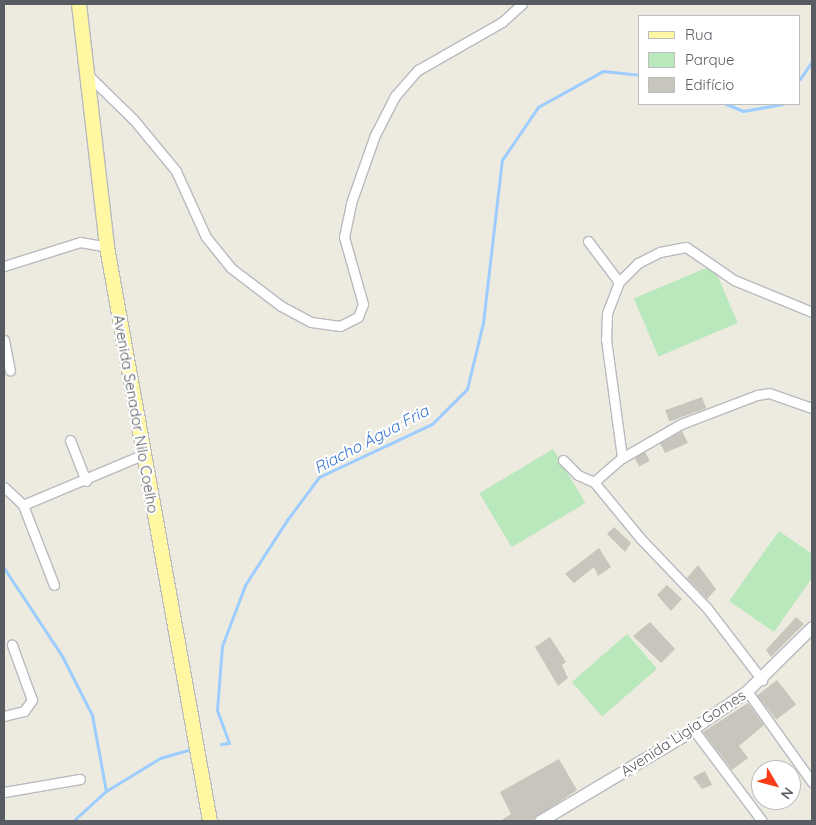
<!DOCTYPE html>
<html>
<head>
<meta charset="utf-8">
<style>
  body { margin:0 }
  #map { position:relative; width:816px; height:825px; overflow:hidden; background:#edebdf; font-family:Quicksand,sans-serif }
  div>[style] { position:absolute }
  .green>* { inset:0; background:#b9e8bc; transform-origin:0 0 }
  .stream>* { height:3px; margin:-1.5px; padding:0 1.5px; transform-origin:1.5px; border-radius:1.5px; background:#9dcdff }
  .building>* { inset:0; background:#c8c5bc; transform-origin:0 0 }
  .roads { filter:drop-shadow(1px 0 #b8bac0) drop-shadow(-1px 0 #b8bac0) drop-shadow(0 1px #b8bac0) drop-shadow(0 -1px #b8bac0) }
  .minor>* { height:9px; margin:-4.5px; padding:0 4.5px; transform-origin:4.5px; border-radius:4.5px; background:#fff }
  .tertiary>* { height:11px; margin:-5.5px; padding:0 5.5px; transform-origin:5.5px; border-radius:5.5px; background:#fff }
  .primary>* { height:14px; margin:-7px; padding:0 7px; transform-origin:7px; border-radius:7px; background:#fff7a2 }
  span { translate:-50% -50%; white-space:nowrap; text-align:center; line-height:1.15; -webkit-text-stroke:4.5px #fff; paint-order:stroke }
  .street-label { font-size:15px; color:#585c62 }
  .water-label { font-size:16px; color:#3573cd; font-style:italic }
  .frame { position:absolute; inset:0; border:5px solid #585c62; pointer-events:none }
  .legend { position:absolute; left:638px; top:15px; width:162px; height:90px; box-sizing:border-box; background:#fff; border:1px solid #bcbec0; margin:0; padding:6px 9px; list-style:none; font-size:15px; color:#585c62 }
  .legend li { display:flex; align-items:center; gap:10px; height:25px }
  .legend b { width:25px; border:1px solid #bcbec0 }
  .north { position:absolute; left:751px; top:760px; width:50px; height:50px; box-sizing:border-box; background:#fff; border:1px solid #bcbec0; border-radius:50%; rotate:127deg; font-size:14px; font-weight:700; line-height:20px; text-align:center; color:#585c62 }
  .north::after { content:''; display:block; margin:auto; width:18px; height:22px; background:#f93d19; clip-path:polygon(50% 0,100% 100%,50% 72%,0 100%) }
</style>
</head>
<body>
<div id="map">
  <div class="green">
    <div style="left:713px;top:265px;width:63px;height:86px;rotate:67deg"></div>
    <div style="left:553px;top:449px;width:63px;height:86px;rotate:59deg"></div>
    <div style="clip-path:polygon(779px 531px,812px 554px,812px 578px,774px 632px,729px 601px)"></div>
    <div style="left:627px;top:634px;width:46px;height:73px;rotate:49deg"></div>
  </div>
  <div class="stream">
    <div style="left:800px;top:79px;width:22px;rotate:-56deg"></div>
    <div style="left:726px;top:104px;width:18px;rotate:22deg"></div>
    <div style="left:743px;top:111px;width:40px;rotate:-10deg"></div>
    <div style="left:4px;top:568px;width:105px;rotate:56.6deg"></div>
    <div style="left:62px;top:656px;width:66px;rotate:63deg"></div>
    <div style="left:92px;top:715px;width:77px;rotate:79.6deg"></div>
    <div style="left:221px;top:744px;width:8px;rotate:-7deg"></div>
    <div style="left:229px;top:743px;width:35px;rotate:-110deg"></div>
    <div style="left:217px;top:710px;width:64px;rotate:-85.5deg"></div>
    <div style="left:222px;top:646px;width:65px;rotate:-69.3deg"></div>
    <div style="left:245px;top:585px;width:77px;rotate:-57.1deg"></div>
    <div style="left:287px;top:520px;width:54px;rotate:-53.3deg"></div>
    <div style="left:319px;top:477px;width:125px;rotate:-25.1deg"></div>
    <div style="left:432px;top:424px;width:49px;rotate:-45deg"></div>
    <div style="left:467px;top:389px;width:68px;rotate:-76.4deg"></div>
    <div style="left:483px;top:323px;width:164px;rotate:-83.4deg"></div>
    <div style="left:502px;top:160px;width:64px;rotate:-55.8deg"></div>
    <div style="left:538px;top:107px;width:74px;rotate:-29deg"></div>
    <div style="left:603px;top:71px;width:37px;rotate:6deg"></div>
    <div style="left:73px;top:821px;width:45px;rotate:-42.3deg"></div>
    <div style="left:106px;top:791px;width:63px;rotate:-31.4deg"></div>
    <div style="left:160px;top:758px;width:29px;rotate:-16deg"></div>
  </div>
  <div class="building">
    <div style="left:702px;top:397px;width:12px;height:39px;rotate:70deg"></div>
    <div style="clip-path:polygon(682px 431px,688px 443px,665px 453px,660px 443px)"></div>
    <div style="left:645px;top:452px;width:10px;height:12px;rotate:61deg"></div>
    <div style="clip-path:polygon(614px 527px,631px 543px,625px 552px,607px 534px)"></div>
    <div style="clip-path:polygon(599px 548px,611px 567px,598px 576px,594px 567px,574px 583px,565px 574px)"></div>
    <div style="clip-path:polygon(698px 565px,716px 589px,707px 599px,687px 578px)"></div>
    <div style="clip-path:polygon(667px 585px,682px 599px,671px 611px,657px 595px)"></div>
    <div style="clip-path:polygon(796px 617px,804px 624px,771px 657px,766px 650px)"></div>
    <div style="clip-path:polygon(650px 622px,675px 649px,661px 663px,633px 636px)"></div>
    <div style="clip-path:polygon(550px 637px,566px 662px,562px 665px,568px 678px,558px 686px,535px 647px)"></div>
    <div style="left:777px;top:680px;width:31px;height:25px;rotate:52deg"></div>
    <div style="clip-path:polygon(748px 703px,764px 725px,739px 746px,748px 758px,732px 770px,703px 732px)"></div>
    <div style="clip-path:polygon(559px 759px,577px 790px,531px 821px,500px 821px,511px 814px,500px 792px)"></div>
    <div style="clip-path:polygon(705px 771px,712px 785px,702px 789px,693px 777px)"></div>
  </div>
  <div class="roads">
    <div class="minor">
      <div style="left:88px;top:75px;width:64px;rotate:44.4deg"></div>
      <div style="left:134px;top:120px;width:66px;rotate:50.5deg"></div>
      <div style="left:176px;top:171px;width:72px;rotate:65.6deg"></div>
      <div style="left:206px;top:237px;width:40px;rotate:51deg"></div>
      <div style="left:231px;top:268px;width:63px;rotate:37.2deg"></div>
      <div style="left:281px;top:306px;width:34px;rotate:28deg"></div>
      <div style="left:311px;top:322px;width:29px;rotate:8deg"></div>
      <div style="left:340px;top:326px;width:20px;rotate:-27deg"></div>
      <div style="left:358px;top:317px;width:14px;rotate:-69deg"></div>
      <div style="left:363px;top:304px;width:70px;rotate:-105.8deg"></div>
      <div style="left:344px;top:237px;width:35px;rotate:-78deg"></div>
      <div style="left:351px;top:203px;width:72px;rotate:-70.6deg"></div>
      <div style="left:375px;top:135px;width:44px;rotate:-62.9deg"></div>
      <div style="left:395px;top:96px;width:35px;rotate:-49deg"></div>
      <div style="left:418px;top:70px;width:97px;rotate:-29.7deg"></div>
      <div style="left:502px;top:22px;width:27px;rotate:-42deg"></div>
      <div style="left:588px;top:241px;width:51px;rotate:52.9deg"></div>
      <div style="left:619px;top:282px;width:33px;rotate:111deg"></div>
      <div style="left:607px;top:313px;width:26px;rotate:92deg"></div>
      <div style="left:606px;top:339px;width:120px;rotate:82.3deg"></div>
      <div style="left:4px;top:266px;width:80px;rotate:-17.5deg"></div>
      <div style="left:80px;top:242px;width:27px;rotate:10deg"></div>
      <div style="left:619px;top:282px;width:27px;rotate:-45deg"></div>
      <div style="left:638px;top:263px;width:25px;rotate:-27deg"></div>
      <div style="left:660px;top:252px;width:26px;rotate:-11deg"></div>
      <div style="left:686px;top:247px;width:58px;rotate:34.5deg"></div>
      <div style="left:734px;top:280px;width:84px;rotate:22.3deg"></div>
      <div style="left:4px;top:340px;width:31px;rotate:79deg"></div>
      <div style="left:70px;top:440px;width:44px;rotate:68.7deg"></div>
      <div style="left:563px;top:460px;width:21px;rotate:45deg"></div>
      <div style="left:578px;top:475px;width:17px;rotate:24deg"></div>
      <div style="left:594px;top:482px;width:74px;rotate:50.5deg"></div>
      <div style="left:641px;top:539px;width:95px;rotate:46.3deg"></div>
      <div style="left:707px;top:608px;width:91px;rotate:52.6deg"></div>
      <div style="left:594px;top:482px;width:37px;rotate:-41deg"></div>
      <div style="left:622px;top:458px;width:68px;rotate:-30deg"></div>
      <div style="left:681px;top:424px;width:81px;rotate:-20.9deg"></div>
      <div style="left:757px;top:395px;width:12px;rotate:-9deg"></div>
      <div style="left:769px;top:393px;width:46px;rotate:19.2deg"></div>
      <div style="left:4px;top:487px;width:26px;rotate:43deg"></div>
      <div style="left:54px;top:585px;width:86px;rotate:-111.2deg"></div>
      <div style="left:23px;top:505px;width:129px;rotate:-22.8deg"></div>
      <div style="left:747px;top:691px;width:112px;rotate:54.5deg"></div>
      <div style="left:4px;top:716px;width:21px;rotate:-14deg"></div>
      <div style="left:24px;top:711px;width:14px;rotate:-54deg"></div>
      <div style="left:32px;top:700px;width:59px;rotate:-110deg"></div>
      <div style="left:693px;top:729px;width:115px;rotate:53.1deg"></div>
      <div style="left:4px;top:792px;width:77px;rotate:-9.7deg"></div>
    </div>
    <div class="tertiary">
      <div style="left:540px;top:821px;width:168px;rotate:-30.8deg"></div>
      <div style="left:684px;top:735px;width:77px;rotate:-34.9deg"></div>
      <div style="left:747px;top:691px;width:91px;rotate:-44.6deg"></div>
    </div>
    <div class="primary">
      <div style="left:79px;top:4px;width:245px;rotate:83.4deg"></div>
      <div style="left:107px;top:247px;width:583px;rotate:79.83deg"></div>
    </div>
  </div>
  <div class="street-label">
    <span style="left:136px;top:414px;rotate:80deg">Avenida Senador Nilo Coelho</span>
    <span style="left:683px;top:733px;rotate:-33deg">Avenida Ligia Gomes</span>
  </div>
  <div class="water-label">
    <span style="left:371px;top:439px;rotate:-28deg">Riacho Água Fria</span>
  </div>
  <div class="frame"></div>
  <ul class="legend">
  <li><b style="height:6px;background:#fff7a2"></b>Rua</li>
  <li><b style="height:14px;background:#b9e8bc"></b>Parque</li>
  <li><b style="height:14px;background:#c8c5bc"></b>Edifício</li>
  </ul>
  <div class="north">N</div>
</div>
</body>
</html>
